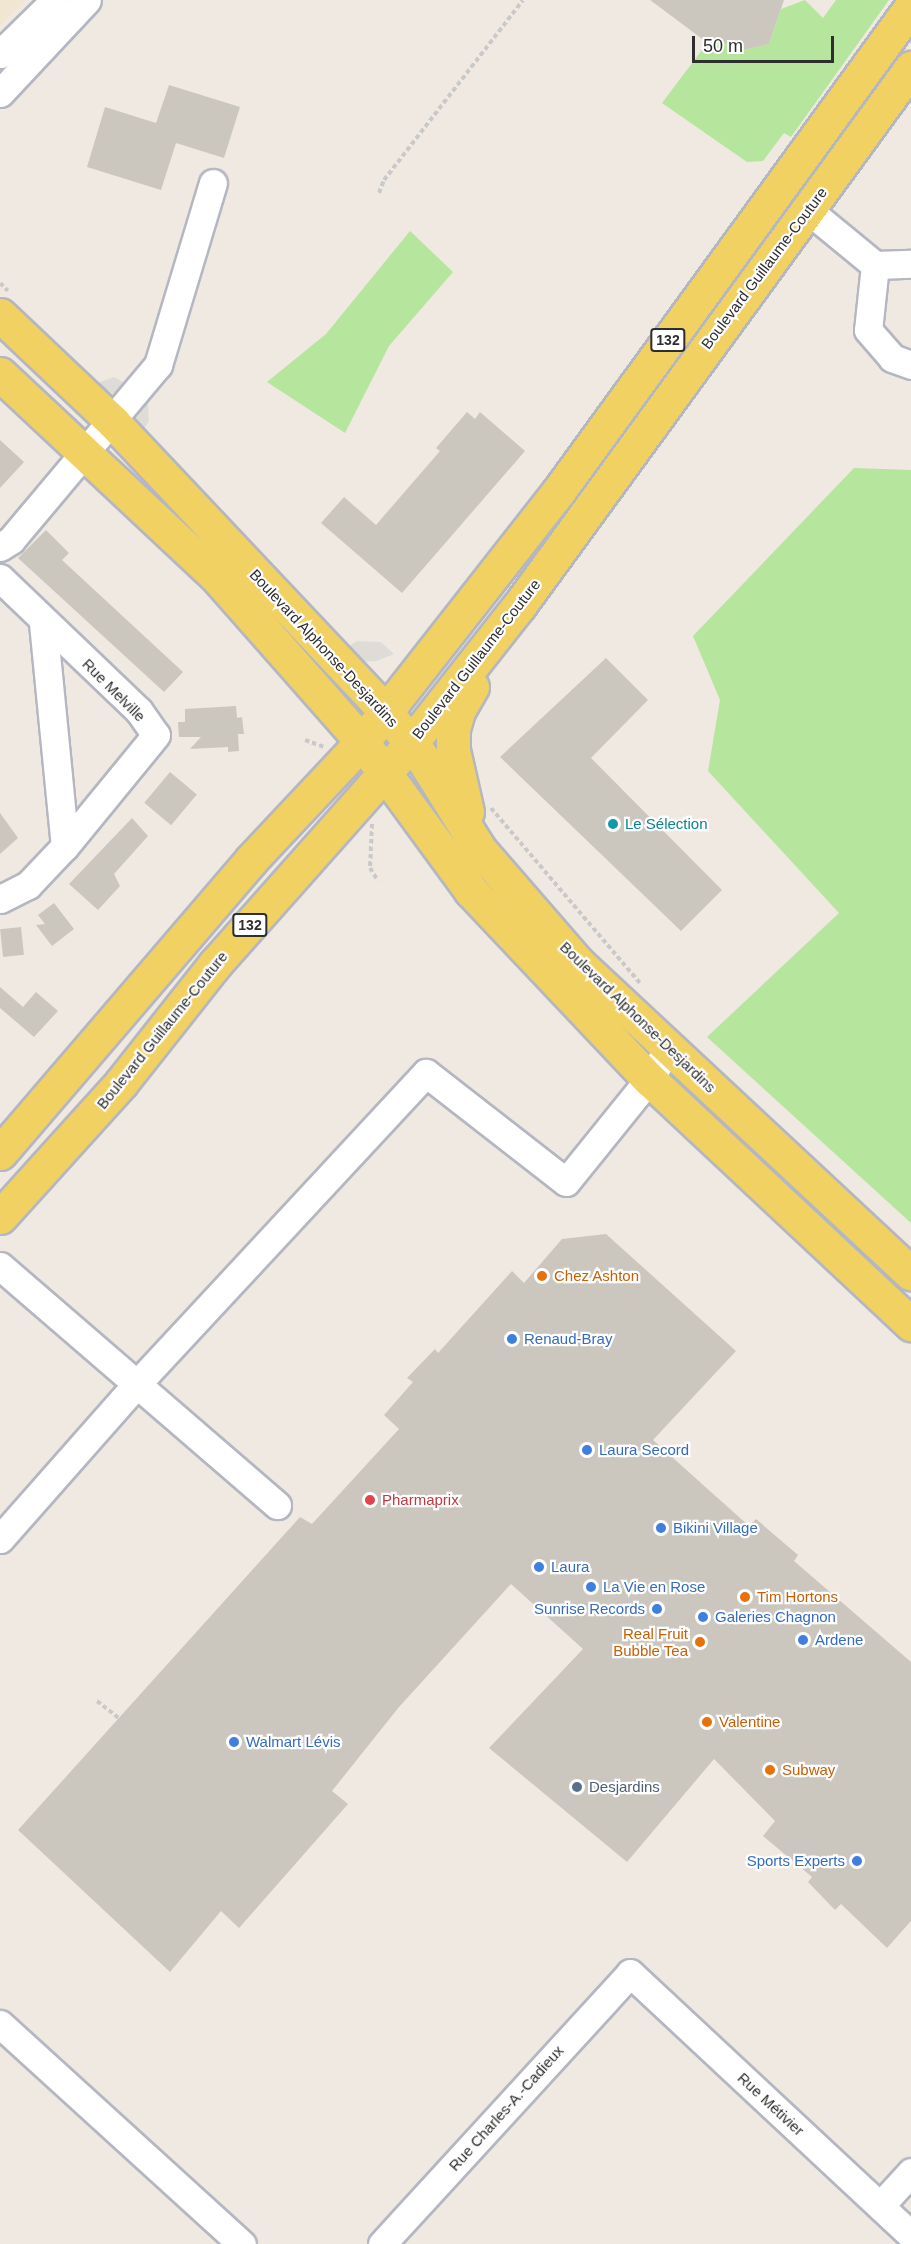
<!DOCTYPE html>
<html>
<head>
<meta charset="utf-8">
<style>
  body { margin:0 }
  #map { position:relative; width:911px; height:2244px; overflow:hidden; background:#efe9e1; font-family:Arial,sans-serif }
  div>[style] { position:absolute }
  .education>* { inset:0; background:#f0e6d1 }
  .green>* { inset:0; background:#b6e59e }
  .plaza>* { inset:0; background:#dfdcd8 }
  .building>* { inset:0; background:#cbc7bf; transform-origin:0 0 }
  .path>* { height:4px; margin-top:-2px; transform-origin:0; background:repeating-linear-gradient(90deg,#c9c9c9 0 4.5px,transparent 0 7.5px) }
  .roads { filter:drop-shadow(2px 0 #b4b7c1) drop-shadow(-2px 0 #b4b7c1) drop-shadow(0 2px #b4b7c1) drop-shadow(0 -2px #b4b7c1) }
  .minor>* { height:27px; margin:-13.5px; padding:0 13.5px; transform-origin:13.5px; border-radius:13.5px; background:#fff }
  .major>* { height:33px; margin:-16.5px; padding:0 16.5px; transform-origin:16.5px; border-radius:16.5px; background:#f2d163 }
  .dots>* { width:16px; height:16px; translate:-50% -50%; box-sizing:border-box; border:3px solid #fff; border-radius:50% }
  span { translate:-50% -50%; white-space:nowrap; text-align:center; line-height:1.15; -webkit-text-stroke:4.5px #fff; paint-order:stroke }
  .shield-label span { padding:2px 4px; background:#fff; border:2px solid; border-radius:4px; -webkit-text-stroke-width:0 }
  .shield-label { font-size:14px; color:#2e2e2e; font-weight:700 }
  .street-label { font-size:15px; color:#2e2e2e }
  .culture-label { font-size:15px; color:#0d838f }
  .left { translate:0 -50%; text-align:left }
  .food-label { font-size:15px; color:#c56008 }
  .right { translate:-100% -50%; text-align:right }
  .shop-label { font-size:15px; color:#366cbe }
  .health-label { font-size:15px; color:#be3a42 }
  .service-label { font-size:15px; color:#4e5e75 }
  .scale { position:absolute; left:692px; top:36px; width:142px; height:27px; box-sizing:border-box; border:3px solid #2e2e2e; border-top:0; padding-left:8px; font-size:18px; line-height:21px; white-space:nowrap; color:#2e2e2e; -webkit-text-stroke:4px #fff; paint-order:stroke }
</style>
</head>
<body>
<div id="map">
  <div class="education">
    <div style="clip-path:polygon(0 0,26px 0,0 25px)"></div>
  </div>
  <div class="green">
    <div style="clip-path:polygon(805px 0,823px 18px,836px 0,889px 0,791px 137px,784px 133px,763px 161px,747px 162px,662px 103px,711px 38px,743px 50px,769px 44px,781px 9px)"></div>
    <div style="clip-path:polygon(410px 231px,453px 272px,389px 346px,345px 433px,267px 382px,326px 334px)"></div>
    <div style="clip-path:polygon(854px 468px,911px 470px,911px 1223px,707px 1037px,839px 913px,708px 771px,720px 700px,693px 636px)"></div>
  </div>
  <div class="plaza">
    <div style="clip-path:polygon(114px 377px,127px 384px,113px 394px,95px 384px)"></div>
    <div style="clip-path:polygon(141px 399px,148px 405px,149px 421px,144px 429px,132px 414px)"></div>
    <div style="clip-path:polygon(357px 641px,381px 642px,394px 654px,376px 661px,359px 662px,346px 648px)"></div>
  </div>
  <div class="building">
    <div style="clip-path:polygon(650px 0,784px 0,769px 44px,743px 50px,711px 38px,709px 44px)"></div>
    <div style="clip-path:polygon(169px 85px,240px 107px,224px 158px,176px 143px,161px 190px,87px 167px,105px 107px,156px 123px)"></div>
    <div style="clip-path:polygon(467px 412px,475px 419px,480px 412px,525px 451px,402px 593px,321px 523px,344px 497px,376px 525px,440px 451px,436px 448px)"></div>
    <div style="clip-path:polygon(0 440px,24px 462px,0 488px)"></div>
    <div style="clip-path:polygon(46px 530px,69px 553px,62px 560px,183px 672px,164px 692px,18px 558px)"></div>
    <div style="clip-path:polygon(606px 658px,648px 700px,591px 758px,722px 890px,681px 931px,500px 757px)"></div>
    <div style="clip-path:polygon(236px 706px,237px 718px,242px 717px,244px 734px,238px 734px,239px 751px,228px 752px,228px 747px,190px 749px,201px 737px,179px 737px,178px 722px,185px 722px,185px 709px)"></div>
    <div style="left:170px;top:772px;width:35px;height:40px;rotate:40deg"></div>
    <div style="clip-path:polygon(0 813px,18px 838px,0 854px)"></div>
    <div style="clip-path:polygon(132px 818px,148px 836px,114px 874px,120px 886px,98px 910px,69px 884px)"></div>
    <div style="clip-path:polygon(54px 903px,74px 929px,52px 946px,36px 925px,45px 924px,38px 915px)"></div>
    <div style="left:21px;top:927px;width:28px;height:21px;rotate:84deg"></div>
    <div style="clip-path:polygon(0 987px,23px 1007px,36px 992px,58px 1011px,34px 1037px,0 1008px)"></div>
    <div style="clip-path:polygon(606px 1234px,736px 1351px,653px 1440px,749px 1526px,756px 1519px,798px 1555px,794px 1561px,911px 1662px,911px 1921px,887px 1948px,841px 1904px,835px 1910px,808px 1882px,812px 1877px,763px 1836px,775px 1821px,714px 1759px,627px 1862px,489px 1748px,583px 1649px,511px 1584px,399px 1707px,332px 1791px,348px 1804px,239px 1928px,221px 1911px,170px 1972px,18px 1830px,300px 1517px,312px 1524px,399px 1429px,384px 1415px,413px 1382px,407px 1378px,435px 1349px,438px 1353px,512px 1271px,524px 1283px,562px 1239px)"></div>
  </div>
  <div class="path">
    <div style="left:379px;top:193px;width:14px;rotate:-69deg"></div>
    <div style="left:384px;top:180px;width:227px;rotate:-52.3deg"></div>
    <div style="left:0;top:283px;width:11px;rotate:45deg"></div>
    <div style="left:305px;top:740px;width:20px;rotate:20deg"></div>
    <div style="left:491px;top:808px;width:230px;rotate:49.6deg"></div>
    <div style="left:372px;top:824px;width:44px;rotate:92.6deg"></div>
    <div style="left:370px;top:868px;width:15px;rotate:58deg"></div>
    <div style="left:97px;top:1701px;width:28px;rotate:38deg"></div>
  </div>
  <div class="roads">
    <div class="minor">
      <div style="left:0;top:54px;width:77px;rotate:-44.5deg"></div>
      <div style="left:0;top:93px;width:127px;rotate:-46.9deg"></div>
      <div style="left:808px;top:210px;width:87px;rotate:39.4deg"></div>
      <div style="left:875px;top:265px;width:36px;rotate:-2deg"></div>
      <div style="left:875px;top:265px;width:65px;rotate:96.1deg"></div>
      <div style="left:868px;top:330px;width:37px;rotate:49deg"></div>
      <div style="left:892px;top:358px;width:20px;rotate:20deg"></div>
      <div style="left:0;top:547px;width:13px;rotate:-32deg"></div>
      <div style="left:11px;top:540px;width:229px;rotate:-50deg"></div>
      <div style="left:158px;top:365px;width:190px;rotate:-73.2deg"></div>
      <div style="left:0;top:578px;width:192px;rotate:43.7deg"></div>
      <div style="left:139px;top:711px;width:29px;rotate:55deg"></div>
      <div style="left:156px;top:735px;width:144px;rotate:129.3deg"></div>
      <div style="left:65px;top:846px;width:54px;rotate:133.5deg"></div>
      <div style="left:28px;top:885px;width:31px;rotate:153deg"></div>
      <div style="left:43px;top:623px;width:224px;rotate:84.4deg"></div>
      <div style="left:0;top:1266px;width:366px;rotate:40.8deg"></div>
      <div style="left:0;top:1539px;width:205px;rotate:-48.6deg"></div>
      <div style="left:136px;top:1385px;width:426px;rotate:-47.1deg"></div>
      <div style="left:426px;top:1073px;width:177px;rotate:37.9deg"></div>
      <div style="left:566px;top:1182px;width:132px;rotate:-51.1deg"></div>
      <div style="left:649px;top:1079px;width:37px;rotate:-57deg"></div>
      <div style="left:0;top:2024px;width:327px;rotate:42.3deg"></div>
      <div style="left:880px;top:2206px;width:46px;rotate:-47.6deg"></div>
      <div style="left:382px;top:2244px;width:367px;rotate:-47.5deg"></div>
      <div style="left:630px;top:1973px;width:384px;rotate:43deg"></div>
    </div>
    <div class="major">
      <div style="left:0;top:315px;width:156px;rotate:43.4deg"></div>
      <div style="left:113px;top:422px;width:397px;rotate:46.7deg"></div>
      <div style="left:385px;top:711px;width:58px;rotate:51.3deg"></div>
      <div style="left:421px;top:756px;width:111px;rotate:57.9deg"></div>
      <div style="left:480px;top:850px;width:150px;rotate:49.1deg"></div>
      <div style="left:578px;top:963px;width:455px;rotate:43deg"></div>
      <div style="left:0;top:374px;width:294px;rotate:43.1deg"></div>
      <div style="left:215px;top:575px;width:222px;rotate:48.6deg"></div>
      <div style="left:362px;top:742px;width:185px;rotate:53.8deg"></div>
      <div style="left:471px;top:891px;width:259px;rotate:46.6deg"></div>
      <div style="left:649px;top:1079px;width:359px;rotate:43.1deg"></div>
      <div style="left:467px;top:812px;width:64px;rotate:-102.7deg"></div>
      <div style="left:453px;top:750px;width:21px;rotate:-90deg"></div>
      <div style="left:453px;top:729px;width:19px;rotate:-74deg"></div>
      <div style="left:458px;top:711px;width:28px;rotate:-60deg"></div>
      <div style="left:0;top:1153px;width:387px;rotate:-49.4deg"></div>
      <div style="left:252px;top:859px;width:161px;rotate:-46.8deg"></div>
      <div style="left:362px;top:742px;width:318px;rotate:-51.9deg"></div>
      <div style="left:558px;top:492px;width:600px;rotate:-53.95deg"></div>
      <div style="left:0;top:1217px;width:181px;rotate:-47.9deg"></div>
      <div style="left:121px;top:1083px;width:152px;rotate:-51.7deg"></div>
      <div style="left:215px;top:964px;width:295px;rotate:-48.4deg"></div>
      <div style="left:411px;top:743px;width:174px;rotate:-51.8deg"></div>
      <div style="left:519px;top:606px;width:666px;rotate:-53.92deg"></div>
    </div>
  </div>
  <div class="dots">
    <div style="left:613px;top:824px;background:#0f9aa8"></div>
    <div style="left:542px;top:1276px;background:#e8710a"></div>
    <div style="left:512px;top:1339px;background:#3f7fe0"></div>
    <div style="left:587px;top:1450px;background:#3f7fe0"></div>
    <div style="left:370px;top:1500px;background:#e0444e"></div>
    <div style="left:661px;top:1528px;background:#3f7fe0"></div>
    <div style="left:539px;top:1567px;background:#3f7fe0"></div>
    <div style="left:591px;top:1587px;background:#3f7fe0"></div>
    <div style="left:745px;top:1597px;background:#e8710a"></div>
    <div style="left:657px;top:1609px;background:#3f7fe0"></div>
    <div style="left:703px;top:1617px;background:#3f7fe0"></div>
    <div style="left:803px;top:1640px;background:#3f7fe0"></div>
    <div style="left:700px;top:1642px;background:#e8710a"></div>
    <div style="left:707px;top:1722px;background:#e8710a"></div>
    <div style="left:234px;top:1742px;background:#3f7fe0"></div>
    <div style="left:770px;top:1770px;background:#e8710a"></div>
    <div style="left:577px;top:1787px;background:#5c6f8a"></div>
    <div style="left:857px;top:1861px;background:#3f7fe0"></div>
  </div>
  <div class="shield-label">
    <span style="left:668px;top:340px">132</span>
    <span style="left:250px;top:925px">132</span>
  </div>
  <div class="street-label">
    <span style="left:764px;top:268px;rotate:-53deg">Boulevard Guillaume-Couture</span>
    <span style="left:324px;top:648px;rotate:47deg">Boulevard Alphonse-Desjardins</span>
    <span style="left:476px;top:659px;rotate:-52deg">Boulevard Guillaume-Couture</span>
    <span style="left:114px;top:690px;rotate:45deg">Rue Melville</span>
    <span style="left:638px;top:1017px;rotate:44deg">Boulevard Alphonse-Desjardins</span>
    <span style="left:162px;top:1030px;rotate:-51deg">Boulevard Guillaume-Couture</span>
    <span style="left:771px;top:2104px;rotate:43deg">Rue Métivier</span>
    <span style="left:506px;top:2108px;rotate:-48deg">Rue Charles-A.-Cadieux</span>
  </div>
  <div class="culture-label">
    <span class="left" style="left:625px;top:824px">Le Sélection</span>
  </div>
  <div class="food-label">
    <span class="left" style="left:554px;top:1276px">Chez Ashton</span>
    <span class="left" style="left:757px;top:1597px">Tim Hortons</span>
    <span class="right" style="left:688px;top:1642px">Real Fruit<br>Bubble Tea</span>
    <span class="left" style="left:719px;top:1722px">Valentine</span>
    <span class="left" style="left:782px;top:1770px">Subway</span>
  </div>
  <div class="shop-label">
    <span class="left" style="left:524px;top:1339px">Renaud-Bray</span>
    <span class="left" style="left:599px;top:1450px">Laura Secord</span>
    <span class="left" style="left:673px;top:1528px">Bikini Village</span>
    <span class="left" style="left:551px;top:1567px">Laura</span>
    <span class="left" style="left:603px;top:1587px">La Vie en Rose</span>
    <span class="right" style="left:645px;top:1609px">Sunrise Records</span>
    <span class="left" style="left:715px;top:1617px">Galeries Chagnon</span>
    <span class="left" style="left:815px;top:1640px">Ardene</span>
    <span class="left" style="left:246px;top:1742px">Walmart Lévis</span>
    <span class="right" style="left:845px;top:1861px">Sports Experts</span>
  </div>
  <div class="health-label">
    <span class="left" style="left:382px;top:1500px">Pharmaprix</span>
  </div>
  <div class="service-label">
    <span class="left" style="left:589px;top:1787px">Desjardins</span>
  </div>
  <div class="scale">50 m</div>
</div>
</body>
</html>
